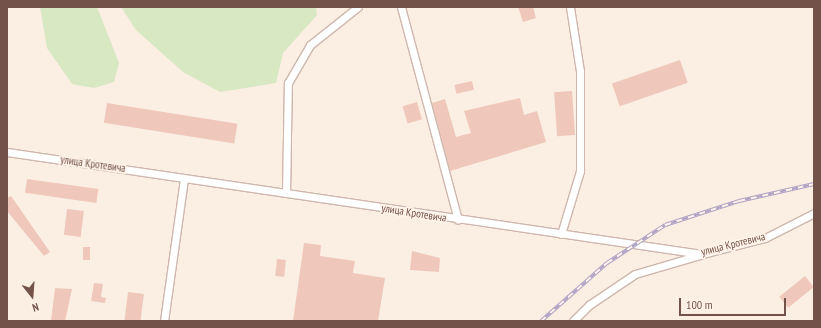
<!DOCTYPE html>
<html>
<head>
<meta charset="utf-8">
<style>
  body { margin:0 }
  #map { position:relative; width:821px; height:328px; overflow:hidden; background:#fbeee3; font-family:"PT Sans Narrow",sans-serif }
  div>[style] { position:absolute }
  .green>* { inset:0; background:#d7e8c2 }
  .building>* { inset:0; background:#f0c8bb; transform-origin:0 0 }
  .roads { filter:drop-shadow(1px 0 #ceb7ad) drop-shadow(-1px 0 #ceb7ad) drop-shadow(0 1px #ceb7ad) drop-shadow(0 -1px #ceb7ad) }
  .minor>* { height:7px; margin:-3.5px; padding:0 3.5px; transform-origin:3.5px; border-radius:3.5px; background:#fff }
  .rail>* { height:3.5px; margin-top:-1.75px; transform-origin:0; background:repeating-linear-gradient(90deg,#fff3e9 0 6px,#afa2c4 0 12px); box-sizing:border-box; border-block:1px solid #afa2c4 }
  span { translate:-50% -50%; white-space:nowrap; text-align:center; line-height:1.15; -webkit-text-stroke:3.5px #fff3e9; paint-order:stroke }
  .street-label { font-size:11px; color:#73524a }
  .frame { position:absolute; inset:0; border:8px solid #73524a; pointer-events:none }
  .north { position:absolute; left:12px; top:276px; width:40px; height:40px; -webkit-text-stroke:3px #fff3e9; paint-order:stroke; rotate:163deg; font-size:11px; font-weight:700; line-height:16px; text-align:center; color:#73524a }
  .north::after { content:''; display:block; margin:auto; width:14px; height:18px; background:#73524a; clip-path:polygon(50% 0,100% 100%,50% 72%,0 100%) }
  .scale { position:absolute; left:679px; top:298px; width:107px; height:18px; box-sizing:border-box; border:2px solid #73524a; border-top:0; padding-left:5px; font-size:12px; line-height:14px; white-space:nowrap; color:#73524a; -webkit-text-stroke:3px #fff3e9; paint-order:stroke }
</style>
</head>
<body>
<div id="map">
  <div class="green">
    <div style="clip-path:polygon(40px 7px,97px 7px,119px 63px,114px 82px,94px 88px,72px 84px,47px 48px)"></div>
    <div style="clip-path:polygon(121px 7px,316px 7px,317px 15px,283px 53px,276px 83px,220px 92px,183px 72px,136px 30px)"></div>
  </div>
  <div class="building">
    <div style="clip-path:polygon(518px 7px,533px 7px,536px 18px,523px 22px)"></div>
    <div style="left:680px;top:60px;width:24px;height:72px;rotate:71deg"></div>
    <div style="left:472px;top:81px;width:9px;height:18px;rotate:77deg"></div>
    <div style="left:572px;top:91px;width:44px;height:18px;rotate:86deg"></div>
    <div style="clip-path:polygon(520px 98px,524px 115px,537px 111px,546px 142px,450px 171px,432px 103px,445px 99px,456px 137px,471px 133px,464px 111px)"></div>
    <div style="left:417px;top:102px;width:18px;height:15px;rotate:74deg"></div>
    <div style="left:107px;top:103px;width:132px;height:20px;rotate:9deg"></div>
    <div style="left:27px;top:179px;width:72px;height:14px;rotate:8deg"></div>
    <div style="clip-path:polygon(11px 196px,50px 252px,44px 256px,7px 211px,7px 198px)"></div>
    <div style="left:67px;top:209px;width:17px;height:26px;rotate:7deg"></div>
    <div style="clip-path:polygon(304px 243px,321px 245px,320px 256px,355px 261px,353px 273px,385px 278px,378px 321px,293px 321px)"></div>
    <div style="left:83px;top:247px;width:7px;height:13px"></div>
    <div style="clip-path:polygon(412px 251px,440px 258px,439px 272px,410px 270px)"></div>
    <div style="left:277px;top:259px;width:9px;height:17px;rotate:6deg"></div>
    <div style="left:805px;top:276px;width:14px;height:33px;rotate:51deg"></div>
    <div style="clip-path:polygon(94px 283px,103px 284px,101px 297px,106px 298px,105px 303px,91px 301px)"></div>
    <div style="clip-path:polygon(55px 288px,72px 289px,65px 321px,51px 321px)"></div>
    <div style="left:128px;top:292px;width:16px;height:29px;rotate:7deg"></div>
  </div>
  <div class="roads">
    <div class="minor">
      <div style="left:401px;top:7px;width:220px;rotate:75deg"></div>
      <div style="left:7px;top:152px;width:702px;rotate:8.35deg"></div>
      <div style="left:702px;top:254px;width:65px;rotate:-14.3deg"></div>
      <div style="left:765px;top:238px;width:55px;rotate:-27deg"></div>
      <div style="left:286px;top:193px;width:110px;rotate:-89deg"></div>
      <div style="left:288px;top:83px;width:44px;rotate:-59.9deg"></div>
      <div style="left:310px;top:45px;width:61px;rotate:-38.4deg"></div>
      <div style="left:561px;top:234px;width:66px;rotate:-73.2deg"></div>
      <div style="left:580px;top:171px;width:100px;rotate:-90deg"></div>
      <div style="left:580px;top:71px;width:65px;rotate:-98.9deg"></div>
      <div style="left:164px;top:321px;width:144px;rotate:-82deg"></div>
      <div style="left:573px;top:321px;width:23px;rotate:-45deg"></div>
      <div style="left:589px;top:305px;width:55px;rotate:-34deg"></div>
      <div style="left:635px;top:274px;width:68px;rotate:-16.3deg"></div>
    </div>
  </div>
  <div class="rail">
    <div style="left:541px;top:321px;width:88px;rotate:-41.3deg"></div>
    <div style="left:607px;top:263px;width:69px;rotate:-33.2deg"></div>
    <div style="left:665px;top:225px;width:78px;rotate:-18deg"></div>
    <div style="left:739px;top:201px;width:77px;rotate:-12.8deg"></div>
  </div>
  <div class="street-label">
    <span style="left:93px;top:164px;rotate:8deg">улица Кротевича</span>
    <span style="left:414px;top:213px;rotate:9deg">улица Кротевича</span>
    <span style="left:733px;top:244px;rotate:-14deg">улица Кротевича</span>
  </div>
  <div class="frame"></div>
  <div class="north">N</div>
  <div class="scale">100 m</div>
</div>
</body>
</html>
